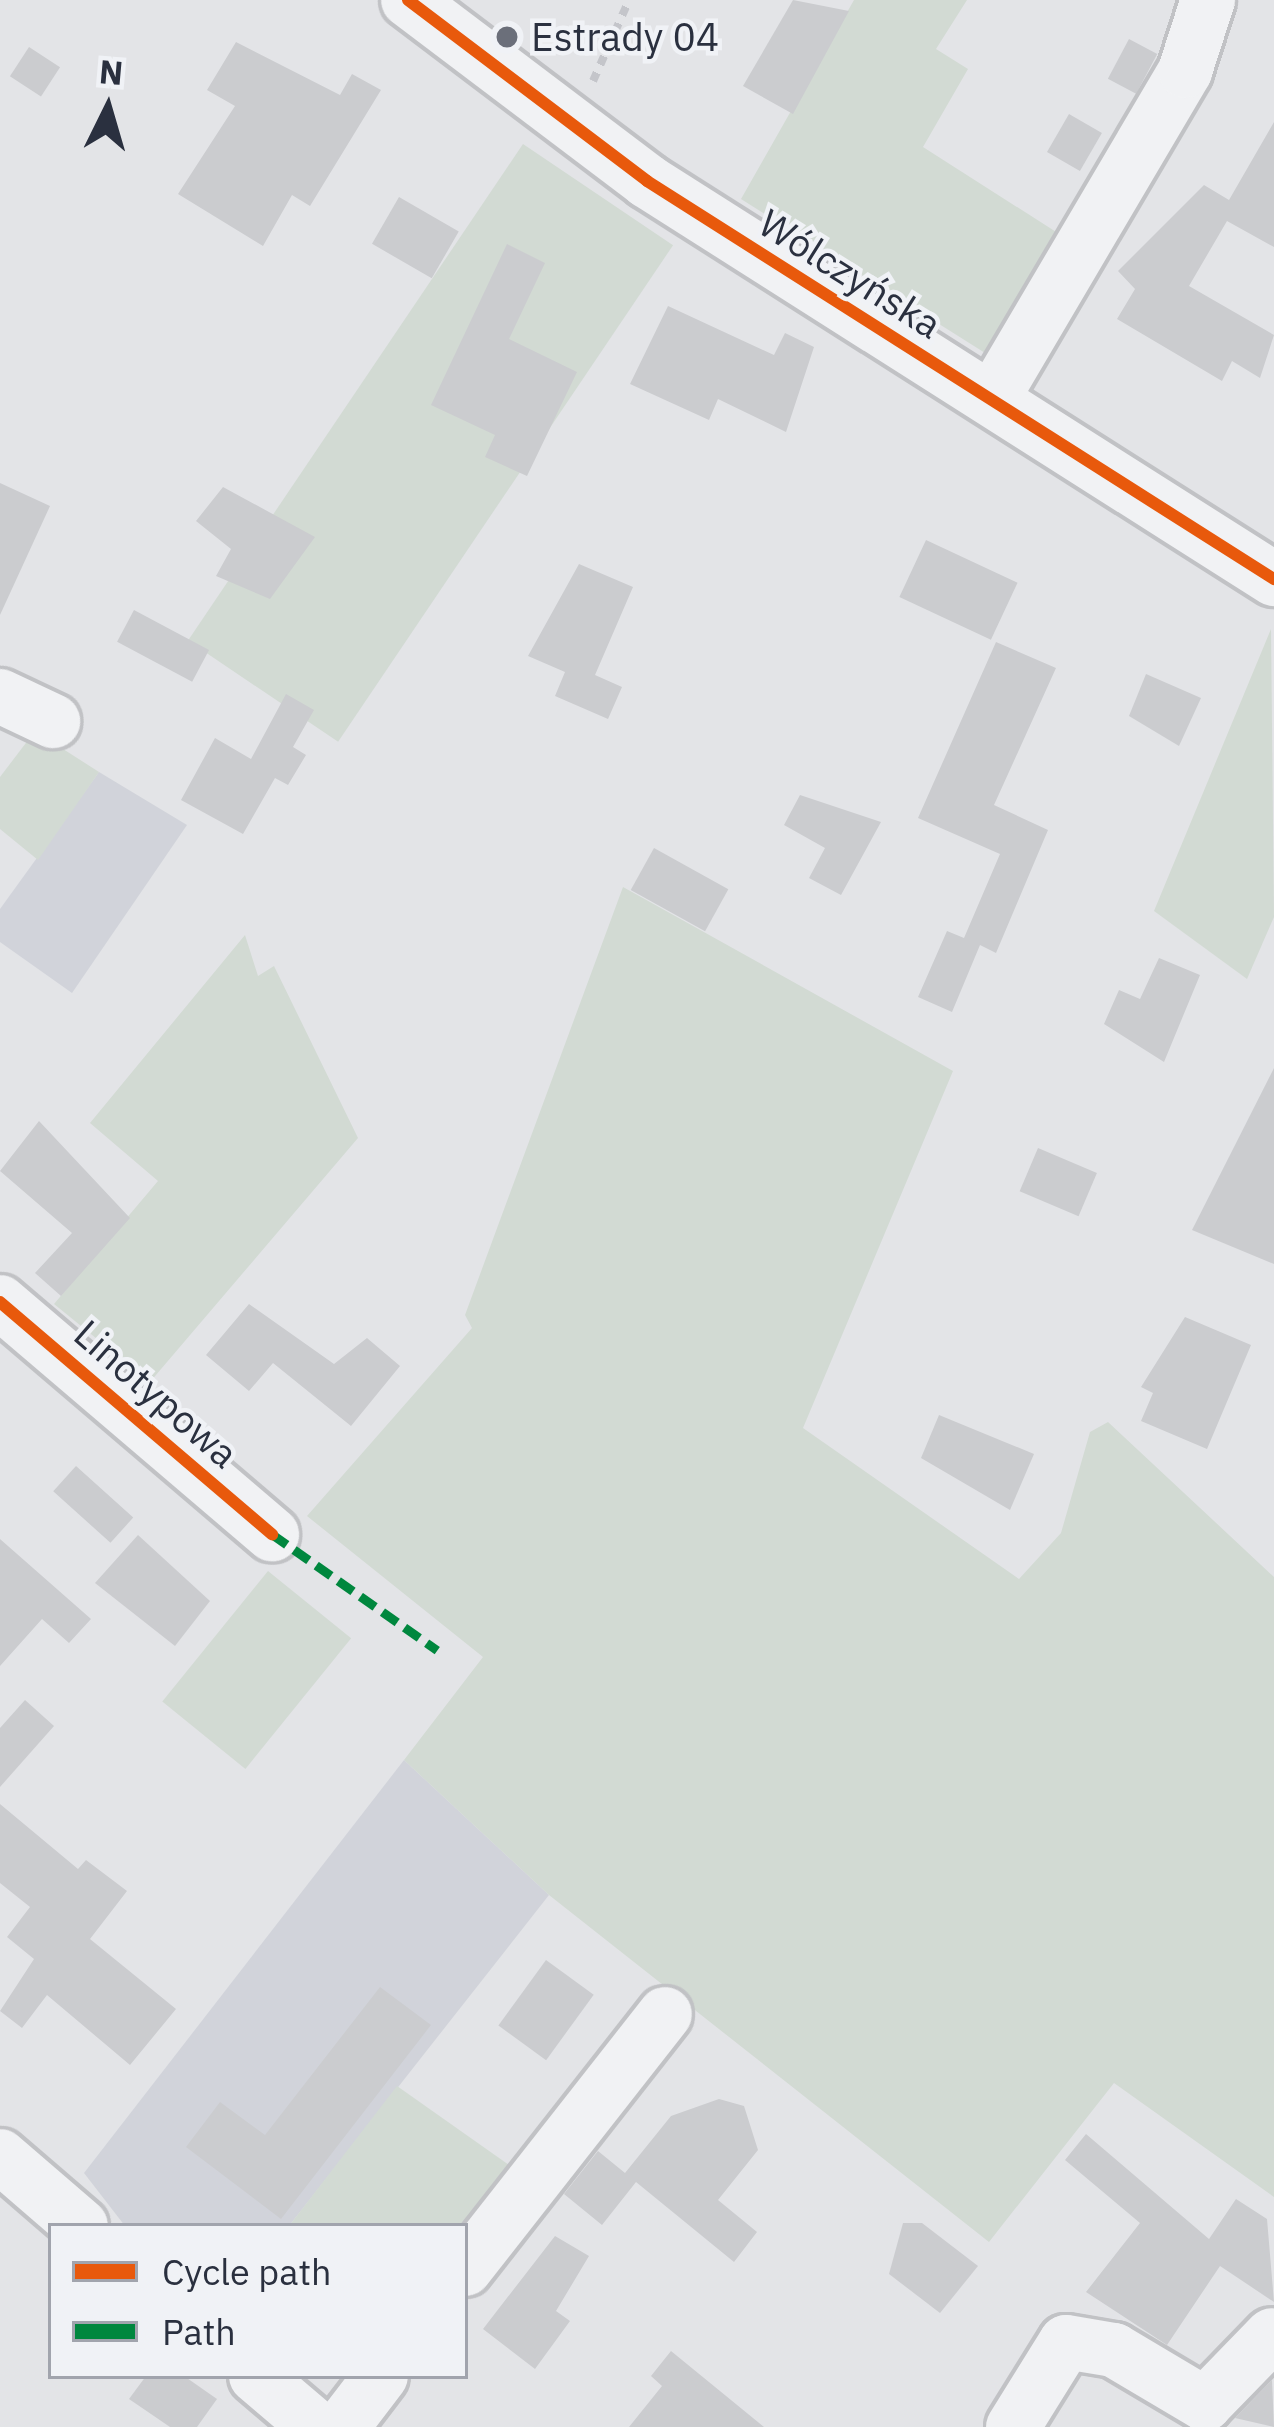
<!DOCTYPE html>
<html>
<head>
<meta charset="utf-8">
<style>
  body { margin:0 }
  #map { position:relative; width:1274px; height:2427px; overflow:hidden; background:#e3e4e7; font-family:"IBM Plex Sans",sans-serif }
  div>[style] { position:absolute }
  .built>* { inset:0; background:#d1d3da }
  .green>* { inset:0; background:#d2dad3; transform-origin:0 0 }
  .building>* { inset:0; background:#cbcccf; transform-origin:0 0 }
  .path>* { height:8px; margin-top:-4px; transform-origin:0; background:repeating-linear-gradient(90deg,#c4c5ca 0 9px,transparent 0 18px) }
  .roads { filter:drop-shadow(3px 0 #c1c2c5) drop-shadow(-3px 0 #c1c2c5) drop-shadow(0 3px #c1c2c5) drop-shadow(0 -3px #c1c2c5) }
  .minor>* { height:54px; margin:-27px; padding:0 27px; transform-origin:27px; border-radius:27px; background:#f1f2f4 }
  .quiet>* { height:9px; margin-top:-4.5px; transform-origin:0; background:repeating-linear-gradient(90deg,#00873e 0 18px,transparent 0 27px) }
  .cycleway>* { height:12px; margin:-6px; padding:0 6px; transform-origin:6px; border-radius:6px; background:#e8590c }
  .dots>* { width:33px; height:33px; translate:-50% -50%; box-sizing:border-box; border:6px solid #f0f2f6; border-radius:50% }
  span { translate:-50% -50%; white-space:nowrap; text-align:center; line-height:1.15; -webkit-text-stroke:9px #f0f2f6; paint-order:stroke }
  .poi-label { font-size:39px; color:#2a303f }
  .left { translate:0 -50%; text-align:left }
  .street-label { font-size:39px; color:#2a303f }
  .legend { position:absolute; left:48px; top:2223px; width:420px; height:156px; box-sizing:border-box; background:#f0f2f6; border:3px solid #a1a4ad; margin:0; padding:15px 21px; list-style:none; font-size:36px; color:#2a303f }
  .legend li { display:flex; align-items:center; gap:24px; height:60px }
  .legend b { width:60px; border:3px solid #a1a4ad }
  .north { position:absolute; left:48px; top:48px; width:120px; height:120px; -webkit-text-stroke:9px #f0f2f6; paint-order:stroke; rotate:5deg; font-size:33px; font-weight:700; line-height:48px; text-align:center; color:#2a303f }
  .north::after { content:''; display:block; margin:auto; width:42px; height:54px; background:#2a303f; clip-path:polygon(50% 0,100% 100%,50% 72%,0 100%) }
</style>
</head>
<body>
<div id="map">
  <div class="built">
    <div style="clip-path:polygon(99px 772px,187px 825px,72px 993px,0 942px,0 909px)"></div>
    <div style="clip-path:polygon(404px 1760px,549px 1895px,289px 2226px,125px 2226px,84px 2173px)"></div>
  </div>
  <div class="green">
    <div style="clip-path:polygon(854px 0,967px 0,936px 49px,968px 69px,923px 147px,1064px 237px,993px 358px,741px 199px)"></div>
    <div style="left:523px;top:144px;width:181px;height:599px;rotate:34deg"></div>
    <div style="clip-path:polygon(1271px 629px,1274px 917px,1247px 979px,1154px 911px)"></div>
    <div style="clip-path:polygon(35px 731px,99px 772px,38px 860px,0 829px,0 777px)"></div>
    <div style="clip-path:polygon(623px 887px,953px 1071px,803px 1428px,1019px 1579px,1061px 1533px,1090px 1432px,1108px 1422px,1274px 1577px,1274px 2197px,1114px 2083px,989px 2242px,549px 1895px,404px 1760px,483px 1657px,307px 1516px,472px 1328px,465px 1315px)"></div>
    <div style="clip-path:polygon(245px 935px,258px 976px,274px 966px,358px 1138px,150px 1382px,54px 1304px,158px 1181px,90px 1123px)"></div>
    <div style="left:268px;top:1571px;width:107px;height:168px;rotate:39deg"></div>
    <div style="clip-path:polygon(397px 2086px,509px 2165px,461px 2226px,289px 2226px)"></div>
  </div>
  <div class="building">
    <div style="clip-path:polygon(793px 0,849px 11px,793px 114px,743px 86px)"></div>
    <div style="left:1129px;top:39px;width:32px;height:45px;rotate:28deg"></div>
    <div style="clip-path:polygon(236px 42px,340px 95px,352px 74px,381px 90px,310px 206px,292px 195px,263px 246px,178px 194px,235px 106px,207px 90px)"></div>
    <div style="left:29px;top:47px;width:37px;height:35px;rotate:33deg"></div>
    <div style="left:1069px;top:114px;width:38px;height:44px;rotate:30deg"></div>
    <div style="clip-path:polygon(1274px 122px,1274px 247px,1227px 221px,1189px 286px,1274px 335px,1260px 378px,1232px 361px,1222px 381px,1117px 319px,1135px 289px,1118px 271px,1204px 185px,1229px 200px)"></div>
    <div style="left:399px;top:197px;width:69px;height:54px;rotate:30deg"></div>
    <div style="clip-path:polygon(507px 244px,545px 263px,509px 339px,577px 372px,527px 476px,485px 457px,495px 435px,431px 405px)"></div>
    <div style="clip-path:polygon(668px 306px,774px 355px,785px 333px,814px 347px,786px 432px,718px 399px,709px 420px,630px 384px)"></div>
    <div style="clip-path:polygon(0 483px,50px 506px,0 615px)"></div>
    <div style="clip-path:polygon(223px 487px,315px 537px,270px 599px,216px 576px,231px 549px,196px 521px)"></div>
    <div style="left:926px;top:540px;width:101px;height:63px;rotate:25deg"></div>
    <div style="clip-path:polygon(579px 564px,633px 587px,595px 675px,622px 687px,608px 719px,555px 696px,565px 672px,528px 656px)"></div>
    <div style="left:134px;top:610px;width:85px;height:36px;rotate:28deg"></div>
    <div style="clip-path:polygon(996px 642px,1056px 668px,994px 805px,1048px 830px,996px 953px,980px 945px,952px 1012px,918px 997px,947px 931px,964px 938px,1000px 854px,918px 818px)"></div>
    <div style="clip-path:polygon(1146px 674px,1201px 698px,1179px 746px,1129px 716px)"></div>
    <div style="clip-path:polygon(286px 694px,314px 710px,293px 747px,306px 755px,288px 785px,275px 778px,243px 834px,181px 800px,215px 738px,251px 759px)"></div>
    <div style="clip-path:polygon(800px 795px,881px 822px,841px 895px,809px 878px,825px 848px,784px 825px)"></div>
    <div style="left:654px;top:848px;width:85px;height:48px;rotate:29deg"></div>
    <div style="clip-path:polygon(1159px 958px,1200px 975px,1164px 1062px,1104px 1024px,1119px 990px,1140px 999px)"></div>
    <div style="clip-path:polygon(1274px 1068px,1274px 1264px,1192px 1230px)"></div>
    <div style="clip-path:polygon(39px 1121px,130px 1218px,61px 1296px,35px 1273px,72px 1233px,0 1171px)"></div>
    <div style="left:1038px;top:1148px;width:64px;height:47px;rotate:23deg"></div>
    <div style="clip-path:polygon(249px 1304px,334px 1364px,367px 1338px,400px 1366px,351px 1426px,273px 1363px,249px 1391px,206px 1355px)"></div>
    <div style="clip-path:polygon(1185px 1317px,1251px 1345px,1207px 1449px,1141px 1421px,1153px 1393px,1141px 1387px)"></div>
    <div style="clip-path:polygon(939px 1415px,1034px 1454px,1010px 1510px,921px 1458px)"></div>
    <div style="left:76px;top:1466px;width:77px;height:34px;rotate:42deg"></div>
    <div style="clip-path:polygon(138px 1535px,210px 1601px,175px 1646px,95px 1583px)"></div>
    <div style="clip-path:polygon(0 1539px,91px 1619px,69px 1643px,42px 1619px,0 1666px)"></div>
    <div style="clip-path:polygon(25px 1700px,54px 1726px,0 1787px,0 1728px)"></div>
    <div style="clip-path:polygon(0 1804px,78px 1869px,86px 1860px,127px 1891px,90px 1939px,176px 2009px,130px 2065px,47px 1995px,22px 2028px,0 2011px,34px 1959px,7px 1937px,30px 1907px,0 1883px)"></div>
    <div style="left:546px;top:1960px;width:59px;height:81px;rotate:36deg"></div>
    <div style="clip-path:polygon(380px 1987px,431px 2025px,281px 2219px,186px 2147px,220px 2102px,265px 2135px)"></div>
    <div style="clip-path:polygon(719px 2099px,744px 2106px,758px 2150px,718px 2200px,757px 2232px,734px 2262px,636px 2182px,602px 2225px,564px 2194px,598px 2151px,625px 2173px,671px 2116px)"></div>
    <div style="clip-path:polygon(1086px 2134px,1209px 2239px,1236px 2199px,1267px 2219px,1274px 2302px,1220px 2266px,1167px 2345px,1086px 2292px,1140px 2223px,1065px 2160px)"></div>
    <div style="clip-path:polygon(903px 2223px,922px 2223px,978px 2266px,940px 2313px,889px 2274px)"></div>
    <div style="clip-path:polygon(555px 2236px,589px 2256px,556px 2311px,570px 2321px,535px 2369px,483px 2329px)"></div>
    <div style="clip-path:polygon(671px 2351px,764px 2427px,629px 2427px,662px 2386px,651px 2376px)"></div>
    <div style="clip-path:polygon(146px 2376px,184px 2376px,217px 2399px,197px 2427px,170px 2427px,129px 2399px)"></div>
    <div style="clip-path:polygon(1272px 2380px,1274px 2427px,1235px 2418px)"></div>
  </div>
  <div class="path">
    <div style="left:593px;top:81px;width:89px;rotate:-66deg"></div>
  </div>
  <div class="roads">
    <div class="minor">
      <div style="left:408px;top:0;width:300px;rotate:37.1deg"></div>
      <div style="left:647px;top:181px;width:743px;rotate:32.41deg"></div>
      <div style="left:992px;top:399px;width:381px;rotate:-59.5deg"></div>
      <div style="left:1185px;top:71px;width:75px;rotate:-72.1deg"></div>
      <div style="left:0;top:696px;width:59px;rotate:25.3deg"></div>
      <div style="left:0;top:1302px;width:358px;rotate:40.5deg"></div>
      <div style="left:0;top:2156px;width:107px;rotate:40.8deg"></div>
      <div style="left:465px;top:2269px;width:324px;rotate:-51.9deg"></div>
      <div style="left:256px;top:2376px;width:79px;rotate:40.4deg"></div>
      <div style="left:342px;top:2427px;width:64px;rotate:-52.6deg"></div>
      <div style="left:1013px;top:2427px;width:100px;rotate:-58.1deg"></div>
      <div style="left:1066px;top:2342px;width:49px;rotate:9.5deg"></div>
      <div style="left:1114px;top:2350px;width:106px;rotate:30.7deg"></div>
      <div style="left:1205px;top:2404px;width:96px;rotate:-45.8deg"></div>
    </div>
  </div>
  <div class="quiet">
    <div style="left:272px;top:1534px;width:202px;rotate:35.1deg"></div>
  </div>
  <div class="cycleway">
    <div style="left:408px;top:0;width:300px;rotate:37.1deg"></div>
    <div style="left:647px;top:181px;width:743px;rotate:32.41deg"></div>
    <div style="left:0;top:1302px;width:358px;rotate:40.5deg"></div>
  </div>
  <div class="dots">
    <div style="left:507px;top:37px;background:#6b6f7a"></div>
  </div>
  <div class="poi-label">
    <span class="left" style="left:531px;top:37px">Estrady 04</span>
  </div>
  <div class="street-label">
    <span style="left:850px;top:274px;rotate:32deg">Wólczyńska</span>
    <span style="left:156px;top:1394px;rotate:41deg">Linotypowa</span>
  </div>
  <ul class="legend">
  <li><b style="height:15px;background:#e8590c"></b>Cycle path</li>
  <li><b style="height:15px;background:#00873e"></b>Path</li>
  </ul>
  <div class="north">N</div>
</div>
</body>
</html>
